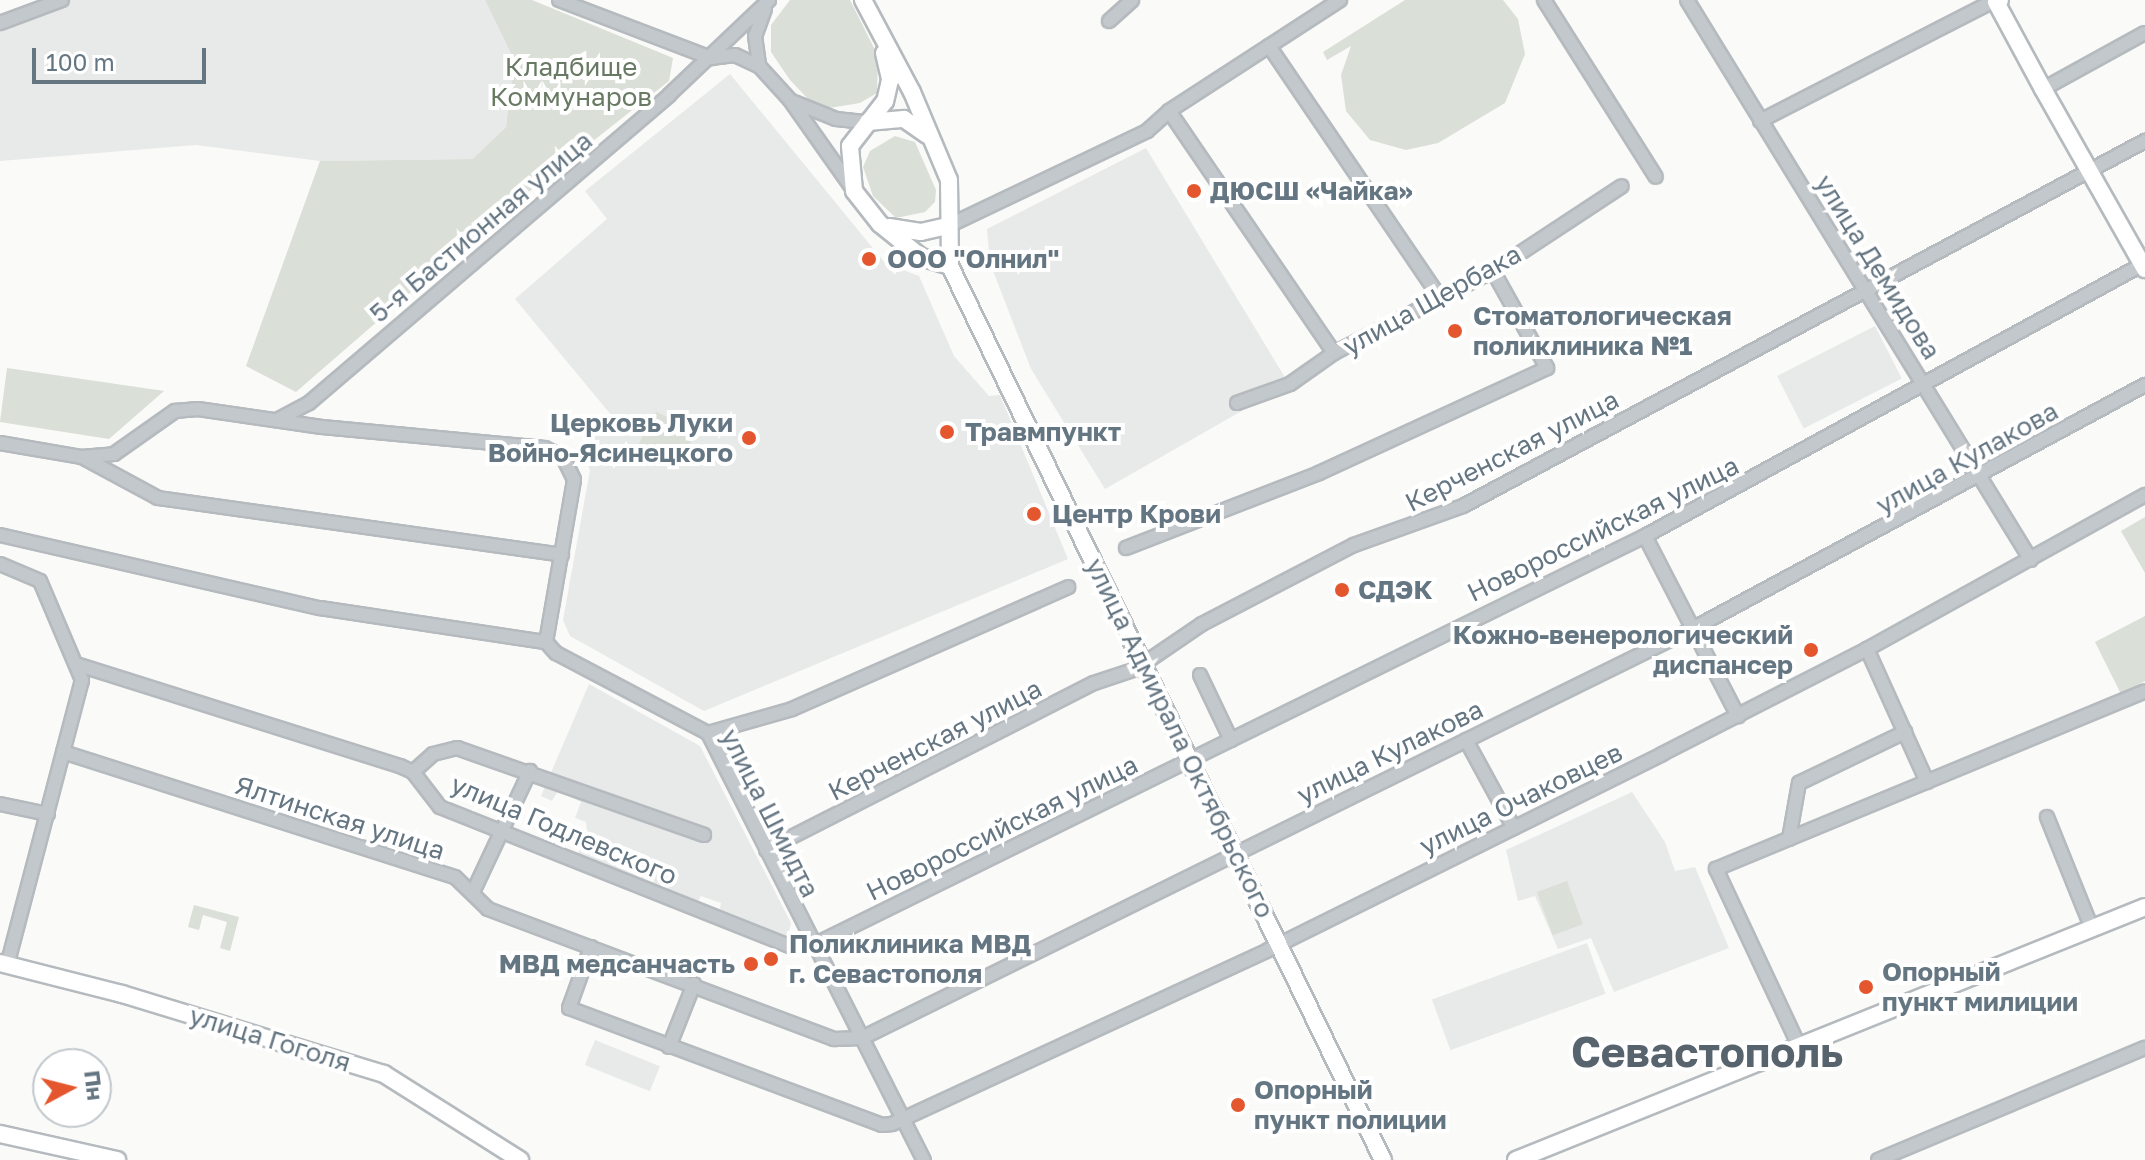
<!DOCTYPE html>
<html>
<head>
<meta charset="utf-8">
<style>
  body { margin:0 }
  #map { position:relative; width:2145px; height:1160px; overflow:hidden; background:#fafaf8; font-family:"Golos Text",sans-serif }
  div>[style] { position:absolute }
  .built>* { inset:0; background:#e8e9e9; transform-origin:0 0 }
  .green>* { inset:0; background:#dadfd7; transform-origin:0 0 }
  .roads { filter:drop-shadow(2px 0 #b5babe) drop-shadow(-2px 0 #b5babe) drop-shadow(0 2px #b5babe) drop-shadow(0 -2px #b5babe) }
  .minor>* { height:12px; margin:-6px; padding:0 6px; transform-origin:6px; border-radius:6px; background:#c3c8cc }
  .major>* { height:16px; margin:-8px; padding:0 8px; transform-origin:8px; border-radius:8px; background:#fff }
  .dots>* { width:22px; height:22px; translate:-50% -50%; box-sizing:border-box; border:4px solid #fff; border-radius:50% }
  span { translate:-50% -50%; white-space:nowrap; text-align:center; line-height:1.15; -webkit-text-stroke:8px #fff; paint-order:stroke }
  .park-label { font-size:26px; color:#687a64 }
  .poi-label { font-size:26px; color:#657683; font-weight:700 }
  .left { translate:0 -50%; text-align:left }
  .right { translate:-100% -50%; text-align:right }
  .street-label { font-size:26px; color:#657683 }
  .town-label { font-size:42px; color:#57646e; font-weight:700 }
  .north { position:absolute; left:32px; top:1048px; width:80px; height:80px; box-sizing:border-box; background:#fff; border:2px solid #c1c8cd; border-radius:50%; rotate:83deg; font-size:22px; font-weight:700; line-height:32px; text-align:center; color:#657683 }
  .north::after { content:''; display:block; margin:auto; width:28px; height:36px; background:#e4572e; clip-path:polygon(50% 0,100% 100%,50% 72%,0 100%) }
  .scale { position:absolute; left:32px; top:48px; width:174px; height:36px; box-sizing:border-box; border:4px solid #657683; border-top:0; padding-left:10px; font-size:24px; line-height:28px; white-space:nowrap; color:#657683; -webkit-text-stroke:6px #fff; paint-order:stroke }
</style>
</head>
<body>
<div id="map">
  <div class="built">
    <div style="clip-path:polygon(46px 0,485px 0,514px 60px,506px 127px,474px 159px,320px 161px,196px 145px,0 161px,0 16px)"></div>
    <div style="clip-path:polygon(730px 74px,895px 275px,898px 268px,919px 276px,954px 356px,989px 396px,1000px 395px,1068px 559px,704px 711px,570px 636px,563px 620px,590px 470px,579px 444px,612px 416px,515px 299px,607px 219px,585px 191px)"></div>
    <div style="clip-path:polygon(1146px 148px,1289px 384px,1105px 489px,1031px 369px,990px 263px,987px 229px)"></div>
    <div style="left:1875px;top:326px;width:59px;height:110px;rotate:63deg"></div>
    <div style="clip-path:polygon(589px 684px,700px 746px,791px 923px,788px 937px,720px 909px,721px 903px,701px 896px,697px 903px,578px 854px,587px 831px,586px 822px,575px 818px,581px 802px,558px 791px,552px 801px,541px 796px)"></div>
    <div style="clip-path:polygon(1632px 792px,1665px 842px,1675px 871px,1695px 867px,1729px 948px,1614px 992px,1591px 938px,1558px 949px,1535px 896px,1518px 901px,1506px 850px)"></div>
    <div style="left:1587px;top:943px;width:54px;height:165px;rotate:70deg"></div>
    <div style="left:595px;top:1040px;width:70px;height:27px;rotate:22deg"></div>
  </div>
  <div class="green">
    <div style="clip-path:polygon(485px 0,532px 0,673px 58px,669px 81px,507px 209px,296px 392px,246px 366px,320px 161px,473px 159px,506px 127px,514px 60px)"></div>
    <div style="clip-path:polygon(790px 0,850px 0,878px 56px,877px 93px,860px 103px,829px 108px,811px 102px,790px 80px,771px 52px,771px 25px)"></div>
    <div style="clip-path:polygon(1405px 0,1503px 0,1518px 19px,1525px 54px,1505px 103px,1438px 143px,1406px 150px,1370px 140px,1346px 111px,1341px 75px,1351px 46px,1327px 60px,1323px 52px)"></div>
    <div style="clip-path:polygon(895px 136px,915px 142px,936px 190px,935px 202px,925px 212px,896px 218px,873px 196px,863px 167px,870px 151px)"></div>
    <div style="clip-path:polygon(7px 368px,164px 391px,109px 439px,0 422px)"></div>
    <div style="clip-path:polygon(656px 412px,698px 431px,683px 453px,669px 450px,662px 457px,637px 447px)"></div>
    <div style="clip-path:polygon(2145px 517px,2145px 573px,2121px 531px)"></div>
    <div style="clip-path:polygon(2145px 616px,2145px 681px,2121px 694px,2095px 642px)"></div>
    <div style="left:1567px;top:881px;width:46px;height:32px;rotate:70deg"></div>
    <div style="clip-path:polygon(194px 905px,239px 917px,230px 951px,220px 948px,227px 922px,203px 915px,199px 930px,188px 927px)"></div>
  </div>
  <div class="roads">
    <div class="minor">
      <div style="left:559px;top:0;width:163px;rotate:20.9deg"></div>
      <div style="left:1544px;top:0;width:209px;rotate:57.7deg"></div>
      <div style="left:1687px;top:0;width:657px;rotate:58.44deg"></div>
      <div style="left:765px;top:9px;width:29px;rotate:110deg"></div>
      <div style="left:755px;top:36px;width:30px;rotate:82deg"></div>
      <div style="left:759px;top:66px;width:46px;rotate:47.6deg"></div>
      <div style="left:790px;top:100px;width:108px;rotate:54.8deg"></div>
      <div style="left:1109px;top:21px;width:31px;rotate:-42deg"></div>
      <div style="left:0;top:23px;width:66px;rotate:-20.4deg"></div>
      <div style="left:1269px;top:46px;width:302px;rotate:55.8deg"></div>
      <div style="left:711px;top:58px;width:24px;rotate:-7deg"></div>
      <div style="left:735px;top:55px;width:26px;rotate:25deg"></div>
      <div style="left:2043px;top:89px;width:116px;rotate:-28.8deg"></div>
      <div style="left:794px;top:102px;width:45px;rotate:22deg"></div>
      <div style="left:836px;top:119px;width:31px;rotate:6deg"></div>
      <div style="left:1169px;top:111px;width:293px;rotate:55.7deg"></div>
      <div style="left:1760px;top:121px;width:264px;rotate:-27.2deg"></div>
      <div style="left:948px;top:226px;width:221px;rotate:-25.5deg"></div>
      <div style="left:1147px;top:131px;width:30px;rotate:-42deg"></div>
      <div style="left:1169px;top:111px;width:204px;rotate:-33deg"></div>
      <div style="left:1237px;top:403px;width:56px;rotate:-19.7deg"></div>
      <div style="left:1290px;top:384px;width:54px;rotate:-35.2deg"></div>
      <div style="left:1334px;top:353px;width:179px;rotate:-27.3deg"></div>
      <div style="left:1493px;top:271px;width:154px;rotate:-33.4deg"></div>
      <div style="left:277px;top:420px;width:36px;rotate:-28deg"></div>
      <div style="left:309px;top:403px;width:474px;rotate:-40.5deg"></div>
      <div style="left:669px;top:95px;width:138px;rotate:-43.5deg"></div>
      <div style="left:0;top:443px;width:82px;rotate:9.8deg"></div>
      <div style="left:81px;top:457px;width:33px;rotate:-5deg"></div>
      <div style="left:114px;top:454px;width:75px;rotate:-35.2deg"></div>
      <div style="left:175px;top:411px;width:23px;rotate:-5deg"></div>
      <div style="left:198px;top:409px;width:125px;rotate:8.3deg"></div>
      <div style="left:322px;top:427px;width:224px;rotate:5.4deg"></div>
      <div style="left:545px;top:448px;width:20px;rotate:27deg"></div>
      <div style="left:563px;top:457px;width:25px;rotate:64deg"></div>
      <div style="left:574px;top:480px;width:164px;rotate:99.8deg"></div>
      <div style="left:84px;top:458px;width:84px;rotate:28.4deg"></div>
      <div style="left:158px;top:498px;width:408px;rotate:8deg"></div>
      <div style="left:0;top:535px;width:328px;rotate:12.9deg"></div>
      <div style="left:320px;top:608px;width:229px;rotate:8.6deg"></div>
      <div style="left:1645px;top:536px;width:203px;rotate:62.7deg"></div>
      <div style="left:1126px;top:548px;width:207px;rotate:-21.2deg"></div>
      <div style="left:1319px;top:473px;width:251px;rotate:-24.7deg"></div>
      <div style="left:1547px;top:368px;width:111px;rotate:-119.1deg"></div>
      <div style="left:0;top:564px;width:43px;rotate:23deg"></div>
      <div style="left:40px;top:581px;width:108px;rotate:67deg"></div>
      <div style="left:82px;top:680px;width:295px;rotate:104.7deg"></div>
      <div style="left:546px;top:642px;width:15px;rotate:48deg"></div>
      <div style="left:556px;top:653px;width:172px;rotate:27.8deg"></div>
      <div style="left:708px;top:733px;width:479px;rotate:63.2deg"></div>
      <div style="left:1867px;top:649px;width:146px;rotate:65.7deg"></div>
      <div style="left:79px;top:665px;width:337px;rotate:17.5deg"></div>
      <div style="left:400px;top:766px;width:14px;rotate:25deg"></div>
      <div style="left:413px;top:772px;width:44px;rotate:52.4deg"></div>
      <div style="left:440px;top:807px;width:382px;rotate:21.7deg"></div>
      <div style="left:795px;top:948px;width:19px;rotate:-9deg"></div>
      <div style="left:814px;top:945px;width:926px;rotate:-26.21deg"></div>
      <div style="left:1645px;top:536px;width:570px;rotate:-28.63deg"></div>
      <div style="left:1200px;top:675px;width:72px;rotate:64.5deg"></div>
      <div style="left:708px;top:733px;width:87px;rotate:-15.9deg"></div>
      <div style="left:792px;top:709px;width:302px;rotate:-23.8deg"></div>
      <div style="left:1466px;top:740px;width:100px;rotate:61.4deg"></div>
      <div style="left:63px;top:752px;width:411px;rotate:17.7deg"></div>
      <div style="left:455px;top:877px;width:46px;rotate:44.1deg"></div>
      <div style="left:488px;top:909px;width:370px;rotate:20.6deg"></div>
      <div style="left:834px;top:1039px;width:28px;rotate:-2deg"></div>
      <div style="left:862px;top:1038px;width:928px;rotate:-26.23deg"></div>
      <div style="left:1694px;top:628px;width:512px;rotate:-28.32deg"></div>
      <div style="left:413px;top:772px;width:27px;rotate:-42deg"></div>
      <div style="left:433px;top:754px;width:25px;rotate:-14deg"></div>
      <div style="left:457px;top:748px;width:262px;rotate:19.4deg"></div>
      <div style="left:0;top:804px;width:49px;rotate:11.8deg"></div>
      <div style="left:2047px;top:817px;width:121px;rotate:68.1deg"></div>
      <div style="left:1789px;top:839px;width:57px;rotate:-79.9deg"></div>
      <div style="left:1799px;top:783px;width:118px;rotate:-25.7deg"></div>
      <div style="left:766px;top:850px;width:368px;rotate:-27deg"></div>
      <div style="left:1094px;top:683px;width:44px;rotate:-18.4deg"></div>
      <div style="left:1136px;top:669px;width:80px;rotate:-34.3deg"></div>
      <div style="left:1202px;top:624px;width:171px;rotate:-27.5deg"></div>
      <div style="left:1354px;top:545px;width:116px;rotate:-19.7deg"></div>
      <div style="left:1463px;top:506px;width:774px;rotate:-28.16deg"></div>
      <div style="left:473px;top:892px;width:134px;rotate:-64.8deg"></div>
      <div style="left:591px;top:947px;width:65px;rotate:109.8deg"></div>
      <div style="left:569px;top:1008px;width:334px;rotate:20.5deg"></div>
      <div style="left:882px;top:1125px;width:10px;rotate:-6deg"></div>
      <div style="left:892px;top:1124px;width:414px;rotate:-24.8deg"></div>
      <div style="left:1268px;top:950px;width:440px;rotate:-26.4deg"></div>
      <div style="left:1662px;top:754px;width:230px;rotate:-27.1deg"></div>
      <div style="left:1867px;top:649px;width:318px;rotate:-29deg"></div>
      <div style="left:669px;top:1047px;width:68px;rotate:-68.4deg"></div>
      <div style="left:1800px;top:1048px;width:198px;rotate:-115.1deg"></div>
      <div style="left:1716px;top:869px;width:464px;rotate:-22.5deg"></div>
      <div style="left:1878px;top:1160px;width:290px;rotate:-22.8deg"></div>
    </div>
    <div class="major">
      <div style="left:863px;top:0;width:104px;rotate:62deg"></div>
      <div style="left:912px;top:92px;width:95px;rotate:67.2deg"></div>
      <div style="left:949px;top:180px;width:86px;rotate:89.3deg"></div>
      <div style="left:950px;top:266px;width:993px;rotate:64.16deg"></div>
      <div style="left:2000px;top:0;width:4px;rotate:153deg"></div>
      <div style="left:1996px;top:2px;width:99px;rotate:61.6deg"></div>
      <div style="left:2043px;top:89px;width:207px;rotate:60.5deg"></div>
      <div style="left:884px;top:53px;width:28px;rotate:77deg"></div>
      <div style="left:890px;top:80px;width:22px;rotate:103deg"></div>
      <div style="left:885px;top:101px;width:57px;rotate:127.9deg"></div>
      <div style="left:850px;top:146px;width:45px;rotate:84.9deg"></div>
      <div style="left:854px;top:191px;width:42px;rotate:51.8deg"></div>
      <div style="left:880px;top:224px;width:53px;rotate:38.8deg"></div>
      <div style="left:921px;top:257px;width:30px;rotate:17deg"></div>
      <div style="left:868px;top:122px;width:36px;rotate:-5deg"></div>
      <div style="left:904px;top:119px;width:28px;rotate:35deg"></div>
      <div style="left:889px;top:227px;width:32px;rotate:9deg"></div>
      <div style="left:921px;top:232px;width:28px;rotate:-13deg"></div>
      <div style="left:0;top:963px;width:126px;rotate:14.3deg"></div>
      <div style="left:122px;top:994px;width:274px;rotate:17deg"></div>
      <div style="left:384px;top:1074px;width:161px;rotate:32.3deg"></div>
      <div style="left:0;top:1134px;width:120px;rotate:12.5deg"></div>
      <div style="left:1516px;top:1160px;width:678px;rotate:-21.91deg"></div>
    </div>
  </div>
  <div class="dots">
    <div style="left:1194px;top:191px;background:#e4572e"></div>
    <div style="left:869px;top:259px;background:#e4572e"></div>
    <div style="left:1455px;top:331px;background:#e4572e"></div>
    <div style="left:947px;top:432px;background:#e4572e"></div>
    <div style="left:749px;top:438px;background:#e4572e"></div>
    <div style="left:1034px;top:514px;background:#e4572e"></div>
    <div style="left:1342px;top:590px;background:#e4572e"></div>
    <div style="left:1811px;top:650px;background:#e4572e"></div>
    <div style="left:771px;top:959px;background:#e4572e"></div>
    <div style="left:751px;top:964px;background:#e4572e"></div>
    <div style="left:1866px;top:987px;background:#e4572e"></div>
    <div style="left:1238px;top:1105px;background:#e4572e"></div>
  </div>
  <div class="park-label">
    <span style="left:571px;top:82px">Кладбище<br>Коммунаров</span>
  </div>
  <div class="poi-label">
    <span class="left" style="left:1210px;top:191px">ДЮСШ «Чайка»</span>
    <span class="left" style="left:887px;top:259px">ООО "Олнил"</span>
    <span class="left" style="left:1473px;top:331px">Стоматологическая<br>поликлиника №1</span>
    <span class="right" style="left:733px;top:438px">Церковь Луки<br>Войно-Ясинецкого</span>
    <span class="left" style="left:965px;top:432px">Травмпункт</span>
    <span class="left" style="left:1052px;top:514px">Центр Крови</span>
    <span class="left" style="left:1358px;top:590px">СДЭК</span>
    <span class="right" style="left:1793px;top:650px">Кожно-венерологический<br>диспансер</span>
    <span class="left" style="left:789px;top:959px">Поликлиника МВД<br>г. Севастополя</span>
    <span class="right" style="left:735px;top:964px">МВД медсанчасть</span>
    <span class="left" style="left:1882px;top:987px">Опорный<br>пункт милиции</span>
    <span class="left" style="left:1254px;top:1105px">Опорный<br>пункт полиции</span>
  </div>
  <div class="street-label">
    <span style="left:481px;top:227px;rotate:-40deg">5-я Бастионная улица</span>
    <span style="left:1878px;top:267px;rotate:58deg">улица Демидова</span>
    <span style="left:1432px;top:300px;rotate:-29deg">улица Щербака</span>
    <span style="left:1512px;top:451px;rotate:-27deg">Керченская улица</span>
    <span style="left:1967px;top:458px;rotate:-29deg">улица Кулакова</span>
    <span style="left:1603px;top:529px;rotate:-26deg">Новороссийская улица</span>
    <span style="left:1180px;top:738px;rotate:64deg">улица Адмирала Октябрьского</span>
    <span style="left:935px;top:740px;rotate:-27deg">Керченская улица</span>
    <span style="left:1390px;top:752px;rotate:-26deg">улица Кулакова</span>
    <span style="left:1521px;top:799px;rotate:-26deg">улица Очаковцев</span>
    <span style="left:770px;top:813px;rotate:63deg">улица Шмидта</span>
    <span style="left:340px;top:818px;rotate:18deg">Ялтинская улица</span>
    <span style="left:1002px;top:828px;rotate:-26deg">Новороссийская улица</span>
    <span style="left:564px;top:830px;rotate:23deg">улица Годлевского</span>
    <span style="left:270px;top:1039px;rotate:17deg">улица Гоголя</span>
  </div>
  <div class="town-label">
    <span style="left:1707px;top:1051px">Севастополь</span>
  </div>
  <div class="north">Пн</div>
  <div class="scale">100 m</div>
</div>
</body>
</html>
